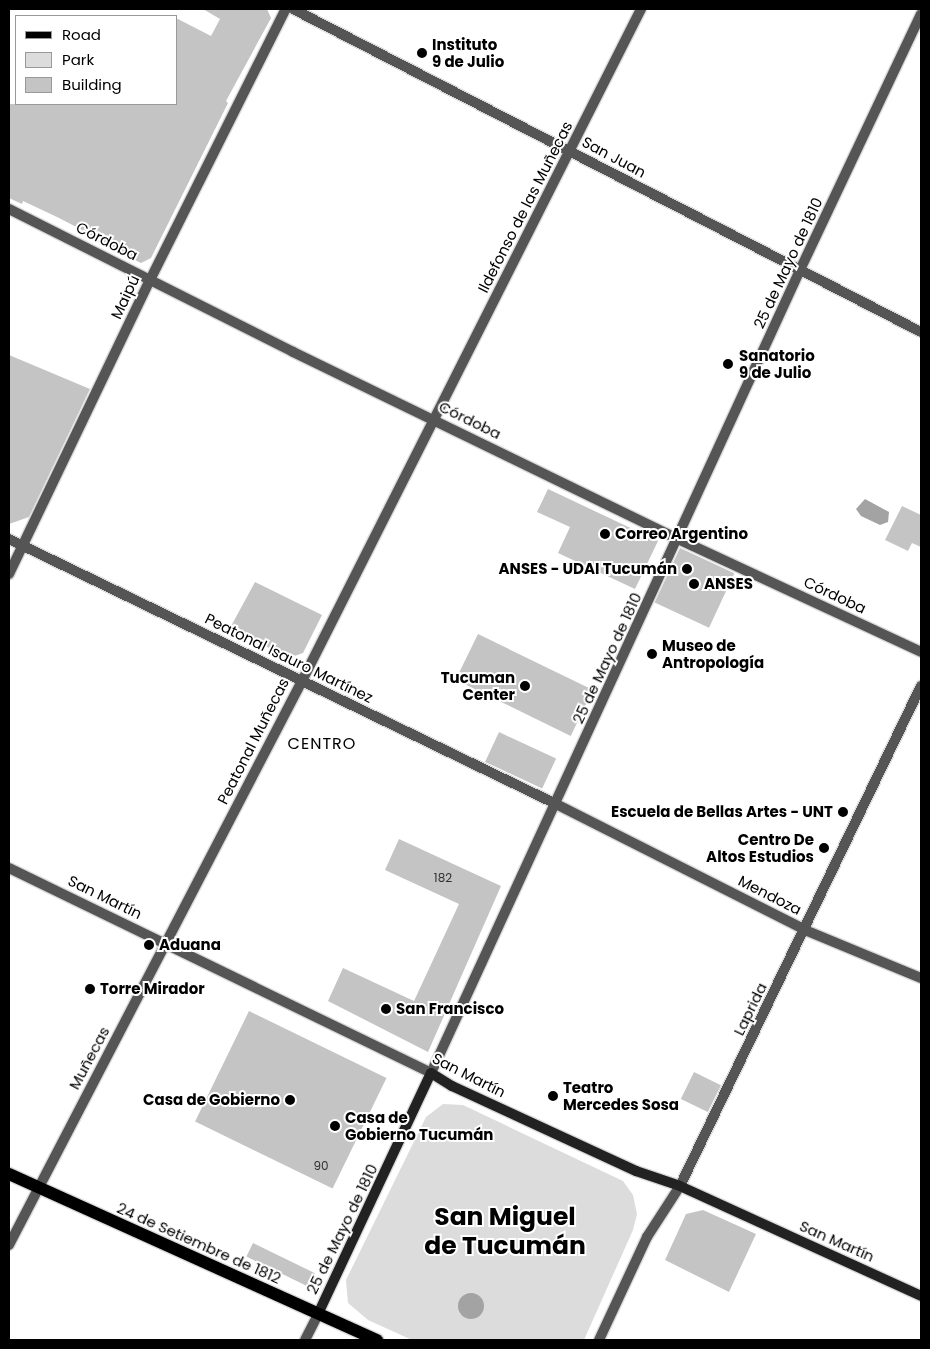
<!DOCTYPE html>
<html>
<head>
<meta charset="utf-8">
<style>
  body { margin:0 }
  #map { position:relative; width:930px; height:1349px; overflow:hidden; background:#fff; font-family:Poppins,sans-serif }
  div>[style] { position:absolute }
  .green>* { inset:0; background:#dcdcdc }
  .water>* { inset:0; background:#a3a3a3 }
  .round { border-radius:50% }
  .building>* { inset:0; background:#c4c4c4; transform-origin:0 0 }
  .roads { filter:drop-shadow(1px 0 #dbdbdb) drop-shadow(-1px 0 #dbdbdb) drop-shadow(0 1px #dbdbdb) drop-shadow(0 -1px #dbdbdb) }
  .street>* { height:10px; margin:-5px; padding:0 5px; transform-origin:5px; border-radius:5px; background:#555 }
  .secondary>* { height:10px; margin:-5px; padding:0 5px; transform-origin:5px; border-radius:5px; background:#222 }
  .primary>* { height:12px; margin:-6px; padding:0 6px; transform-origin:6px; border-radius:6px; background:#000 }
  .dots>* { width:14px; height:14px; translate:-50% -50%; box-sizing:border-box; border:2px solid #fff; border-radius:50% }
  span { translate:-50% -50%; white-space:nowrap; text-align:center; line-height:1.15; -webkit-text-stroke:4px #fff; paint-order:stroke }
  .number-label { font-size:12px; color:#313131 }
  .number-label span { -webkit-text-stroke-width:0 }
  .poi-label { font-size:15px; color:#000; font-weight:700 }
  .left { translate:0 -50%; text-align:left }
  .right { translate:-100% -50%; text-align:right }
  .street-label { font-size:15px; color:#000 }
  .neighbourhood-label { font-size:16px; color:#000; letter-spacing:1px }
  .town-label { font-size:25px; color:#000; font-weight:700 }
  .frame { position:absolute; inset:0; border:10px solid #000; pointer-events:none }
  .legend { position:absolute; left:15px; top:15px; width:162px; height:90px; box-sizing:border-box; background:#fff; border:1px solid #999; margin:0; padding:6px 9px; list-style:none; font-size:15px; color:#000 }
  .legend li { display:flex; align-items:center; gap:10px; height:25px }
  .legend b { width:25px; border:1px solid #999 }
</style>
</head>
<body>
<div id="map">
  <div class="green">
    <div style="clip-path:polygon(443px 1104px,463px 1105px,623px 1181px,633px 1195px,637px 1214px,633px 1230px,584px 1340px,412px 1340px,368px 1320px,348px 1303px,346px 1280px,426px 1117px)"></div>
  </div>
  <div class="water">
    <div style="clip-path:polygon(865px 499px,889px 512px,888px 522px,880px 525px,861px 516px,856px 509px)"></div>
    <div class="round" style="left:458px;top:1293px;width:26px;height:26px"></div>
  </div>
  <div class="building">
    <div style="clip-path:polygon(203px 9px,267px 9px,271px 18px,226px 101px,228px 103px,151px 258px,141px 263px,84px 235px,86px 232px,59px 218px,23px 201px,22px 204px,9px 198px,9px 104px,176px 104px,176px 18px,211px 36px,220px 19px)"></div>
    <div style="clip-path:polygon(9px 355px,90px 389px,29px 517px,9px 524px)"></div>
    <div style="clip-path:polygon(548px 489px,658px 541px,635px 589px,558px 553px,570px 527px,537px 512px)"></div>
    <div style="clip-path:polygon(902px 506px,921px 515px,921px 547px,912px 543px,908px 551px,885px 540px)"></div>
    <div style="left:680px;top:548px;width:60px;height:60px;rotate:25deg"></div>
    <div style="clip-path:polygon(255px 582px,322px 615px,303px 653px,289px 658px,230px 628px)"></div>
    <div style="left:478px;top:634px;width:128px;height:51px;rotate:26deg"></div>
    <div style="left:499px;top:732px;width:63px;height:33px;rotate:25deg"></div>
    <div style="clip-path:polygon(399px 839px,501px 886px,428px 1052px,328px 1001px,343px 968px,414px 1001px,459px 904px,385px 870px)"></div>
    <div style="left:249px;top:1011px;width:153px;height:123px;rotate:26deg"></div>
    <div style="left:694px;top:1072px;width:30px;height:30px;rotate:26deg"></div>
    <div style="clip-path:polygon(703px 1210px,756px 1234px,729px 1292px,665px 1260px,686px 1214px)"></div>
    <div style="left:253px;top:1243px;width:69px;height:15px;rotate:26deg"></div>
  </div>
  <div class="roads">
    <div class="street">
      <div style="left:293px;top:9px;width:706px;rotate:27.22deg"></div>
      <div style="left:9px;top:209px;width:318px;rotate:26.7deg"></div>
      <div style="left:293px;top:352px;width:428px;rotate:25.9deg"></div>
      <div style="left:678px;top:539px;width:268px;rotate:24.9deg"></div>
      <div style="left:9px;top:539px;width:608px;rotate:25.85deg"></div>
      <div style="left:556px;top:804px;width:279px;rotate:26.8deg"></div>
      <div style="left:805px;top:930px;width:126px;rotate:22.5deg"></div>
      <div style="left:9px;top:574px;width:326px;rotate:-64.4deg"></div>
      <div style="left:150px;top:280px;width:303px;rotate:-63.4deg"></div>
      <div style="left:9px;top:868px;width:469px;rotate:25.9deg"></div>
      <div style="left:431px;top:1073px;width:881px;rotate:-65.32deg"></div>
      <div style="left:799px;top:272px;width:285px;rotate:-64.7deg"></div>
      <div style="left:9px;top:1245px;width:636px;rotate:-62.55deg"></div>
      <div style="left:302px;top:681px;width:753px;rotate:-63.23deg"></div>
      <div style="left:305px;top:1340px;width:29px;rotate:-63deg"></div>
      <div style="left:599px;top:1340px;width:114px;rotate:-65deg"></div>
      <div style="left:647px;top:1237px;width:61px;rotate:-57.1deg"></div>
      <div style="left:680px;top:1186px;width:555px;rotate:-64.27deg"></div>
    </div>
    <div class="secondary">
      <div style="left:318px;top:1314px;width:266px;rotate:-64.9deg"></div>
      <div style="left:431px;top:1073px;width:25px;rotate:32deg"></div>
      <div style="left:452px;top:1086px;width:203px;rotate:24.8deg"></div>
      <div style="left:636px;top:1171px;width:46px;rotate:18.8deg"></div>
      <div style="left:680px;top:1186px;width:265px;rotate:24.5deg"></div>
    </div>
    <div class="primary">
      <div style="left:9px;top:1174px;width:404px;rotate:24.3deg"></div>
    </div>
  </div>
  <div class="dots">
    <div style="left:422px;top:53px;background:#000"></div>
    <div style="left:728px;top:364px;background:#000"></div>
    <div style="left:605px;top:534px;background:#000"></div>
    <div style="left:687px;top:569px;background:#000"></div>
    <div style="left:694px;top:584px;background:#000"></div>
    <div style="left:652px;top:654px;background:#000"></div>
    <div style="left:525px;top:686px;background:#000"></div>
    <div style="left:843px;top:812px;background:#000"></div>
    <div style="left:824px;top:848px;background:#000"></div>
    <div style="left:149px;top:945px;background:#000"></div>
    <div style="left:90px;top:989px;background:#000"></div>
    <div style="left:386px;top:1009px;background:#000"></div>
    <div style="left:553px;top:1096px;background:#000"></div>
    <div style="left:290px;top:1100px;background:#000"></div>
    <div style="left:335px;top:1126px;background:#000"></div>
  </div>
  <div class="number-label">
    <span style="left:443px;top:878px">182</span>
    <span style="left:321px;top:1166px">90</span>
  </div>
  <div class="poi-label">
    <span class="left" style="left:432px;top:53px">Instituto<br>9 de Julio</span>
    <span class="left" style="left:739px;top:364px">Sanatorio<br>9 de Julio</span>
    <span class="left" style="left:615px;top:534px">Correo Argentino</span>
    <span class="right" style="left:677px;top:569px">ANSES - UDAI Tucumán</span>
    <span class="left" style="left:704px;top:584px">ANSES</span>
    <span class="left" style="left:662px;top:654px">Museo de<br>Antropología</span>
    <span class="right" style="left:515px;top:686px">Tucuman<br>Center</span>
    <span class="right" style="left:833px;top:812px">Escuela de Bellas Artes - UNT</span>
    <span class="right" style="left:814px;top:848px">Centro De<br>Altos Estudios</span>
    <span class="left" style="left:159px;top:945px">Aduana</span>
    <span class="left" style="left:100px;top:989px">Torre Mirador</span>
    <span class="left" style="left:396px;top:1009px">San Francisco</span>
    <span class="left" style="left:563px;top:1096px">Teatro<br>Mercedes Sosa</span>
    <span class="right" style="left:280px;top:1100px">Casa de Gobierno</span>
    <span class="left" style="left:345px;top:1126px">Casa de<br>Gobierno Tucumán</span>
  </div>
  <div class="street-label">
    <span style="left:614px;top:157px;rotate:28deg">San Juan</span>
    <span style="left:525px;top:207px;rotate:-63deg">Ildefonso de las Muñecas</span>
    <span style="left:107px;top:241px;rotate:27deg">Córdoba</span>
    <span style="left:788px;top:263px;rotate:-65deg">25 de Mayo de 1810</span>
    <span style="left:125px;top:297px;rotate:-65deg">Maipú</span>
    <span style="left:470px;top:420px;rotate:26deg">Córdoba</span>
    <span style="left:835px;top:595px;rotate:25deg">Córdoba</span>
    <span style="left:289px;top:658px;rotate:26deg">Peatonal Isauro Martínez</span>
    <span style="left:607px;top:658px;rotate:-65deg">25 de Mayo de 1810</span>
    <span style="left:253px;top:741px;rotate:-63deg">Peatonal Muñecas</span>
    <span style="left:770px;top:895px;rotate:27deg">Mendoza</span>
    <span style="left:105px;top:897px;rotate:26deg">San Martín</span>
    <span style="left:750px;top:1009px;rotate:-64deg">Laprida</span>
    <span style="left:89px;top:1058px;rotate:-62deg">Muñecas</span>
    <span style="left:469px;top:1075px;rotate:27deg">San Martín</span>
    <span style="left:342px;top:1229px;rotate:-64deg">25 de Mayo de 1810</span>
    <span style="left:837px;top:1241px;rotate:24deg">San Martín</span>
    <span style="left:199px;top:1243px;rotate:24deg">24 de Setiembre de 1812</span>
  </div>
  <div class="neighbourhood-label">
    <span style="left:322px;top:744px">CENTRO</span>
  </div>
  <div class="town-label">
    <span style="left:505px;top:1232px">San Miguel<br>de Tucumán</span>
  </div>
  <div class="frame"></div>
  <ul class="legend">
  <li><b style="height:6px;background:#000"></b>Road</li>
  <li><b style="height:14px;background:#dcdcdc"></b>Park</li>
  <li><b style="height:14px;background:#c4c4c4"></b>Building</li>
  </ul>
</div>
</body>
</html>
